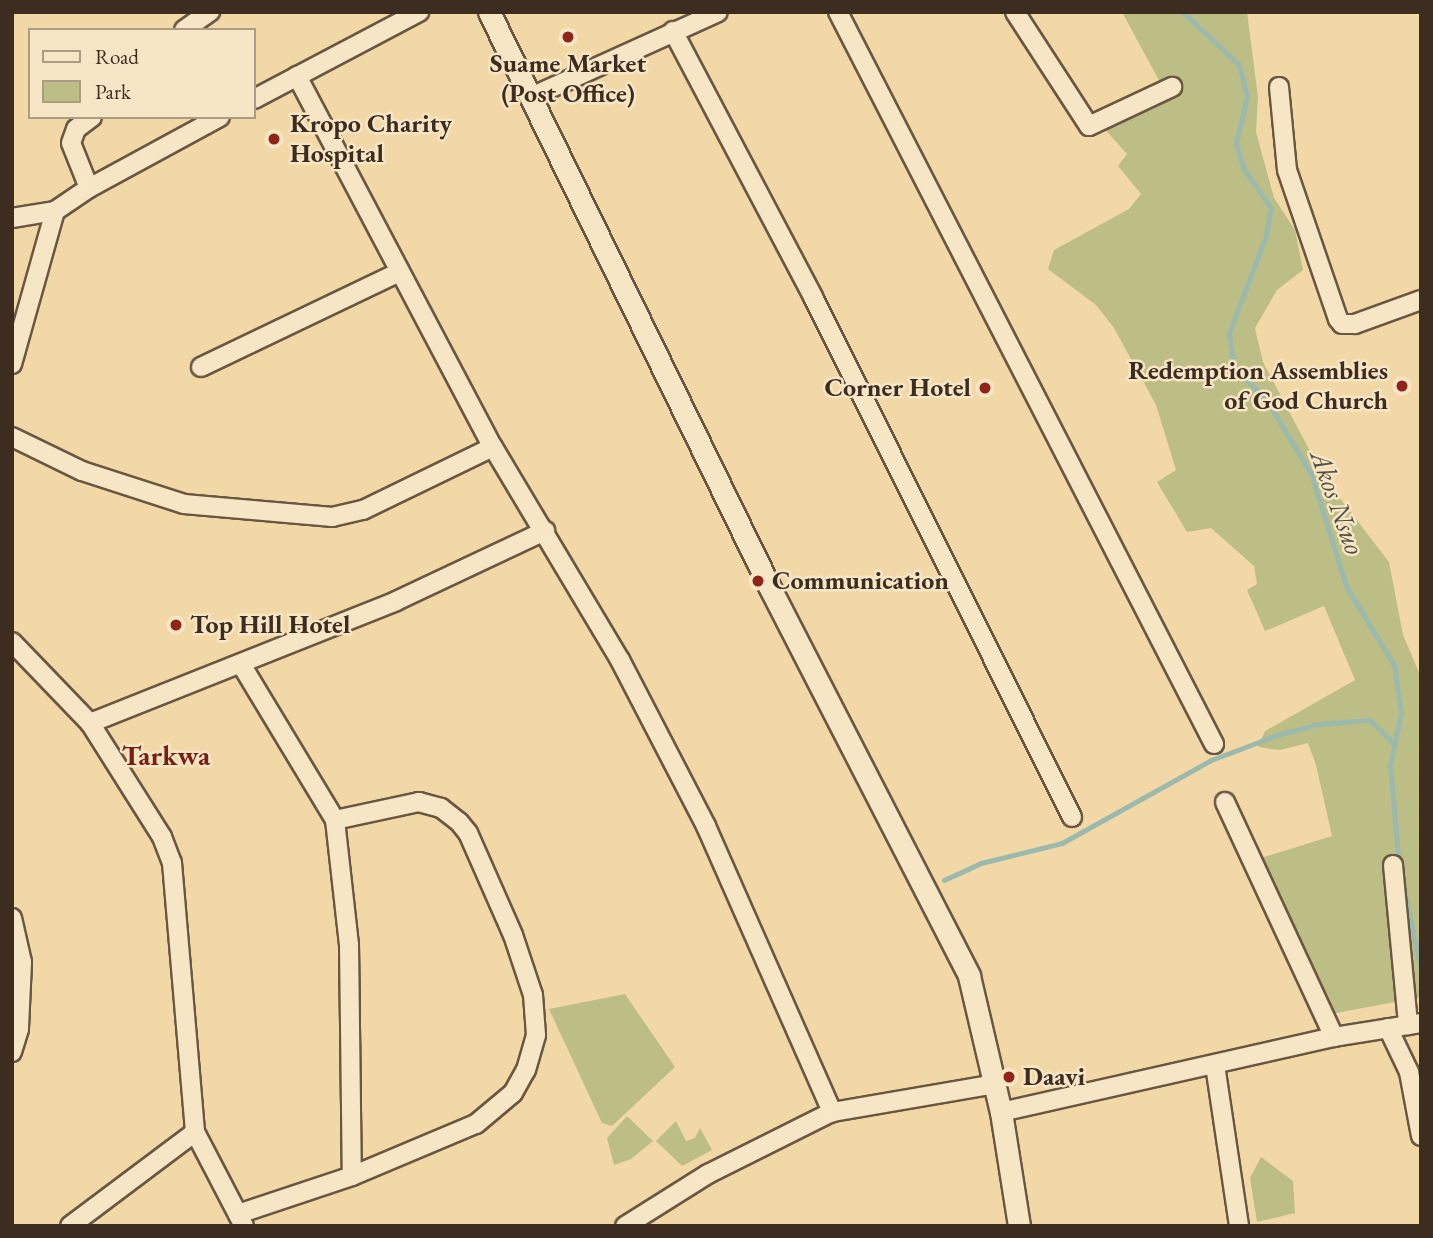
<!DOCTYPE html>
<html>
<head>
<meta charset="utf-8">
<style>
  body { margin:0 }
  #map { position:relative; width:1433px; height:1238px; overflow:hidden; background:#f2d8a7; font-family:"EB Garamond",serif }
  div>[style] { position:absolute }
  .green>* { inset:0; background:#bdbe85 }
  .stream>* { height:5px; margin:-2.5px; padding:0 2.5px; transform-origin:2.5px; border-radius:2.5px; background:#9cb9ad }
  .roads { filter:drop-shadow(2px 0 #6a5742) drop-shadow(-2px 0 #6a5742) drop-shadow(0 2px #6a5742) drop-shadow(0 -2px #6a5742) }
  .minor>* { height:18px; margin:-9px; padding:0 9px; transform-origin:9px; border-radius:9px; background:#f7e6c6 }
  .tertiary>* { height:21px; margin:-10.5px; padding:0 10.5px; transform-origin:10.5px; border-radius:10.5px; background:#f7e6c6 }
  .dots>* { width:19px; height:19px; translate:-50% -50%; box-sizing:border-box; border:4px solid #f7e6c6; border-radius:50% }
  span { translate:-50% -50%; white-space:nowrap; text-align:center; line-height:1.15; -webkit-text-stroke:5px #f7e6c6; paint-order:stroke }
  .poi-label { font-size:26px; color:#3d2c20; font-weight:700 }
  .left { translate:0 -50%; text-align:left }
  .right { translate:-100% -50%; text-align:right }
  .water-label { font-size:28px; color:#554f43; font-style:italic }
  .neighbourhood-label { font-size:28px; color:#7a1f14; font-weight:700 }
  .frame { position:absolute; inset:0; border:14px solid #3d2c20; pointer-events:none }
  .legend { position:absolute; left:28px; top:28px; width:228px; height:91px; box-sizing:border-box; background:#f7e6c6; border:2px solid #ad9c84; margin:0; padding:9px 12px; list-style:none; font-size:21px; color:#3d2c20 }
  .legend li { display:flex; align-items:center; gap:14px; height:35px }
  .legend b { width:35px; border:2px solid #ad9c84 }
</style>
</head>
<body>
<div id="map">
  <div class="green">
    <div style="clip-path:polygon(1122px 12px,1247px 12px,1258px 97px,1256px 132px,1274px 198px,1295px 230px,1303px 270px,1277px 290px,1255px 328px,1263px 362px,1323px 476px,1389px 562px,1403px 635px,1421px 677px,1421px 997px,1326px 1015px,1288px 931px,1261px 858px,1332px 836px,1316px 765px,1308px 743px,1280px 750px,1258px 747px,1265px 731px,1355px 680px,1324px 606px,1265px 631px,1247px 590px,1257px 584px,1254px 566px,1211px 528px,1187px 532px,1157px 482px,1176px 470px,1156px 405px,1114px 328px,1096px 305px,1048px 269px,1054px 250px,1129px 209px,1141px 194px,1118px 166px,1127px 154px,1102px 126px,1168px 97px)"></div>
    <div style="clip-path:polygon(625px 994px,675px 1067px,612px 1126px,602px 1123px,549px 1009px)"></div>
    <div style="clip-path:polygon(627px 1116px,653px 1141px,631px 1159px,614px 1165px,607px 1138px)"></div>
    <div style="clip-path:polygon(676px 1121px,686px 1141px,695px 1138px,700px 1128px,712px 1150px,682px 1166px,656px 1141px)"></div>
    <div style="clip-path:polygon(1261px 1157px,1293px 1181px,1295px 1213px,1257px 1222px,1250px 1178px)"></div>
  </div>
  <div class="stream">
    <div style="left:1183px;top:12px;width:77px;rotate:43.4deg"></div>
    <div style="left:1239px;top:65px;width:33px;rotate:76deg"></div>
    <div style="left:1247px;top:97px;width:47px;rotate:103.4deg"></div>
    <div style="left:1236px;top:143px;width:26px;rotate:74deg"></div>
    <div style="left:1243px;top:168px;width:49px;rotate:55deg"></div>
    <div style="left:1271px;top:208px;width:31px;rotate:101deg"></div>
    <div style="left:1265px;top:238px;width:102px;rotate:110.8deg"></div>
    <div style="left:1229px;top:333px;width:35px;rotate:82deg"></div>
    <div style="left:1234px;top:368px;width:45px;rotate:44.1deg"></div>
    <div style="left:1266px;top:399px;width:87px;rotate:59deg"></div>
    <div style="left:1311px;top:474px;width:117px;rotate:72.6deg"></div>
    <div style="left:1346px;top:586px;width:92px;rotate:58.7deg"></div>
    <div style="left:1394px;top:665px;width:49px;rotate:81.7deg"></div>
    <div style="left:1401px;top:713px;width:53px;rotate:101.9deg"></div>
    <div style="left:1390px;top:765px;width:100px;rotate:84.9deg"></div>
    <div style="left:944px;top:880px;width:41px;rotate:-24.7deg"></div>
    <div style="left:981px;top:863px;width:83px;rotate:-13.9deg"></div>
    <div style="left:1062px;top:843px;width:171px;rotate:-29.1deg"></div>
    <div style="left:1211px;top:760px;width:71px;rotate:-20.7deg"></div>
    <div style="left:1277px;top:735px;width:42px;rotate:-15deg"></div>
    <div style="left:1318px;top:724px;width:52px;rotate:-4.4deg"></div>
    <div style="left:1370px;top:720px;width:34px;rotate:45deg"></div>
    <div style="left:1403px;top:885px;width:87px;rotate:78deg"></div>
  </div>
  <div class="roads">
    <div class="minor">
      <div style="left:838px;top:12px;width:823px;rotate:62.81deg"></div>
      <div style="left:1015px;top:12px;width:136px;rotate:57deg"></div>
      <div style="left:1089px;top:126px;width:92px;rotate:-25.2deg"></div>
      <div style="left:184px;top:30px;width:32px;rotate:-35deg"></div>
      <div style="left:673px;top:31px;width:301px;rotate:62.2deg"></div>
      <div style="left:813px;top:297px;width:581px;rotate:63.52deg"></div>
      <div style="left:297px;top:76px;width:420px;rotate:62.2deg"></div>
      <div style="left:493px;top:447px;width:248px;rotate:59.2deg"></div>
      <div style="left:620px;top:660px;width:187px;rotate:62.6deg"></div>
      <div style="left:706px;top:826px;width:313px;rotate:66.2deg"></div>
      <div style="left:1279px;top:87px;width:83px;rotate:84.5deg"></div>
      <div style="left:1287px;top:170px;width:157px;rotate:71.1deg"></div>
      <div style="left:1338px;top:319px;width:6px;rotate:51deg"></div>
      <div style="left:1342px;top:324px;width:13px"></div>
      <div style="left:1355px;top:324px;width:70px;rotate:-20deg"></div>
      <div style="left:531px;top:97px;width:205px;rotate:-24.4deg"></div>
      <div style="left:254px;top:99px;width:187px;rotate:-27.8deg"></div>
      <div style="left:89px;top:188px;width:48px;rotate:-111.8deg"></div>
      <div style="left:71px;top:143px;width:15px;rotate:-70deg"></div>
      <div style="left:76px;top:129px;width:20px;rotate:-37deg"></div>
      <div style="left:12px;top:218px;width:44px;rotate:-9.2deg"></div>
      <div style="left:12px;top:364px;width:159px;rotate:-74.3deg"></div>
      <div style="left:55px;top:211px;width:41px;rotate:-34.1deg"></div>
      <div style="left:89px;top:188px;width:149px;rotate:-28.5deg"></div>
      <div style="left:201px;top:367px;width:220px;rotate:-25.6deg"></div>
      <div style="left:12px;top:437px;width:78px;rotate:25.9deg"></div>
      <div style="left:82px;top:471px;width:107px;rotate:17.9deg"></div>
      <div style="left:184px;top:504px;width:149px;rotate:5deg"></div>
      <div style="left:332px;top:517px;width:32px;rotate:-13deg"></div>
      <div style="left:363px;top:510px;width:144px;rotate:-25.9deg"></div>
      <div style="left:12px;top:642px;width:112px;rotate:46.1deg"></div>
      <div style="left:90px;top:723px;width:135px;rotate:57.7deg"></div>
      <div style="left:162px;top:837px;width:28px;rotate:69deg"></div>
      <div style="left:172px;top:863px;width:270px;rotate:85.1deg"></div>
      <div style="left:195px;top:1132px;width:106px;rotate:62.5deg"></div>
      <div style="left:241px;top:664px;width:182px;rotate:58.9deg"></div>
      <div style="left:335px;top:820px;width:125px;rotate:83.6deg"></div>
      <div style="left:349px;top:944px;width:232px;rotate:89.3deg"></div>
      <div style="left:90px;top:723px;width:329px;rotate:-21.7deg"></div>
      <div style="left:396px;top:601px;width:165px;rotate:-25.2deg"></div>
      <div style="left:1225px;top:802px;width:259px;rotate:65.1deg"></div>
      <div style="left:1393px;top:865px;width:161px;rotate:84.6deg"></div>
      <div style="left:12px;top:918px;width:45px;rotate:77.2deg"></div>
      <div style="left:22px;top:962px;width:67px;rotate:92.6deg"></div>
      <div style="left:19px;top:1029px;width:24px;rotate:107deg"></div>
      <div style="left:1388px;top:1028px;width:49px;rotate:64.5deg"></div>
      <div style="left:1409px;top:1072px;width:65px;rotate:79.4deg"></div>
      <div style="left:1215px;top:1065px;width:163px;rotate:81.5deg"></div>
      <div style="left:1001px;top:1112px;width:341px;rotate:-12.7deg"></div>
      <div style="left:1334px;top:1037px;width:88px;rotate:-9.1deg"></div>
      <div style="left:238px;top:1214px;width:120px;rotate:-18.4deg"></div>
      <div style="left:352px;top:1176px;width:134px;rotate:-22.8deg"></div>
      <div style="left:476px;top:1124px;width:48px;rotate:-40deg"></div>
      <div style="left:513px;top:1093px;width:26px;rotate:-61deg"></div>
      <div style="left:526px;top:1070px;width:36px;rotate:-74deg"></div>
      <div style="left:536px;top:1035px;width:40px;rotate:-94.3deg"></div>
      <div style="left:533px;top:995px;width:63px;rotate:-108.4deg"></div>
      <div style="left:513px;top:935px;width:111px;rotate:-113.8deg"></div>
      <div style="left:468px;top:833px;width:14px;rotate:-129deg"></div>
      <div style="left:459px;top:822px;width:23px;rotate:-142deg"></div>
      <div style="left:441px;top:808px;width:23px;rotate:-165deg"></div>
      <div style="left:419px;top:802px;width:86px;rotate:167.9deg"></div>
      <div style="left:70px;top:1226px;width:156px;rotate:-36.9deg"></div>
      <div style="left:625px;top:1226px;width:98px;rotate:-32.1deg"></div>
      <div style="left:708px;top:1174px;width:139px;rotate:-26.6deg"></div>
      <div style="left:832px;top:1112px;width:165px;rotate:-9.7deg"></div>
    </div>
    <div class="tertiary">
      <div style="left:489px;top:12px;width:641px;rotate:63.99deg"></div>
      <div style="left:770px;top:588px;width:436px;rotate:62.8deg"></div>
      <div style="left:969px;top:976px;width:140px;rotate:76.8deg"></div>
      <div style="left:1001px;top:1112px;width:115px;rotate:81deg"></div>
    </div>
  </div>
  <div class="dots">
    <div style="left:568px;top:37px;background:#8f2418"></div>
    <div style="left:274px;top:139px;background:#8f2418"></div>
    <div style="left:1402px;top:386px;background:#8f2418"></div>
    <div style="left:985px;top:388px;background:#8f2418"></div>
    <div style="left:758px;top:581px;background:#8f2418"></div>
    <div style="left:176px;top:625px;background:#8f2418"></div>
    <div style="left:1009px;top:1077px;background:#8f2418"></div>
  </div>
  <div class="poi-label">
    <span style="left:568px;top:79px">Suame Market<br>(Post Office)</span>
    <span class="left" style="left:290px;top:139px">Kropo Charity<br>Hospital</span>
    <span class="right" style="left:1388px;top:386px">Redemption Assemblies<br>of God Church</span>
    <span class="right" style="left:971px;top:388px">Corner Hotel</span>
    <span class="left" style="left:772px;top:581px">Communication</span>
    <span class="left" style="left:190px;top:625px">Top Hill Hotel</span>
    <span class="left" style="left:1023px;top:1077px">Daavi</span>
  </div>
  <div class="water-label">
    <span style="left:1338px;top:502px;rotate:70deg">Akos Nsuo</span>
  </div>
  <div class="neighbourhood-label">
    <span style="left:166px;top:755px">Tarkwa</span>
  </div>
  <div class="frame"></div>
  <ul class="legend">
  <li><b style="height:9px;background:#f7e6c6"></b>Road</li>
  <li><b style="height:19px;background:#bdbe85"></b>Park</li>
  </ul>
</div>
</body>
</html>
